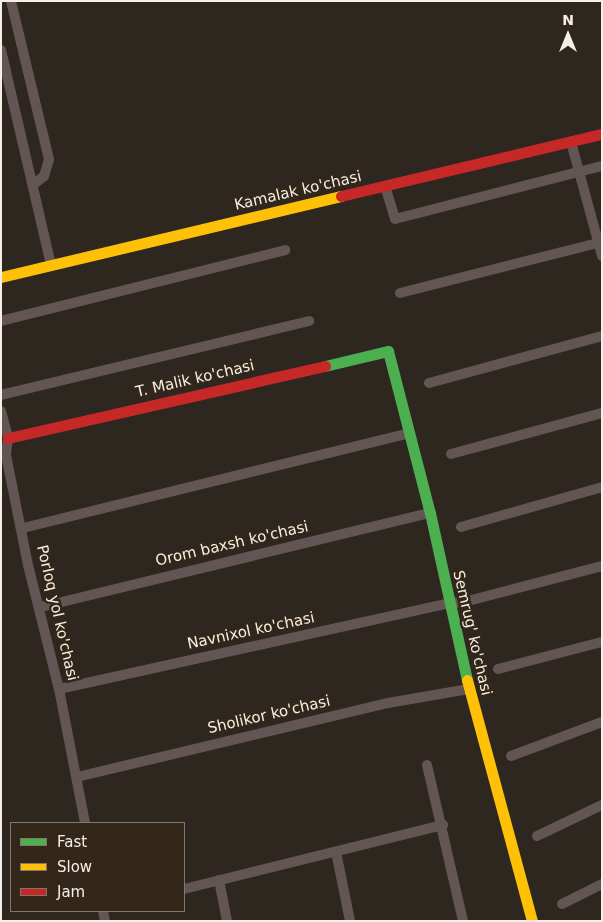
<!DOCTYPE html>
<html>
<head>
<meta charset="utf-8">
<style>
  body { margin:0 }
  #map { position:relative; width:603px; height:922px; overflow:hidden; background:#2d2720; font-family:"DejaVu Sans",sans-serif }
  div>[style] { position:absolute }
  .street>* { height:10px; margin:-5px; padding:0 5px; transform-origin:5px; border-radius:5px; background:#625553 }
  .fast>* { height:11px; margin:-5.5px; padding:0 5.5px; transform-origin:5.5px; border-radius:5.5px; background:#4caf50 }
  .slow>* { height:11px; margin:-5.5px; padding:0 5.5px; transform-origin:5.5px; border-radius:5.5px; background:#ffc107 }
  .jam>* { height:11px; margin:-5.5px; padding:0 5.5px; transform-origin:5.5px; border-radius:5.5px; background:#c62828 }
  span { translate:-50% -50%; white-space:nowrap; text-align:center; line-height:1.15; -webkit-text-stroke:5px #33271a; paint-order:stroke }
  .street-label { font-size:15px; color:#f7efe6 }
  .frame { position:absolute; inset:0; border:2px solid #f7efe6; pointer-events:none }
  .legend { position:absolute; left:10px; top:822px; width:175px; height:90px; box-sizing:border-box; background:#33271a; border:1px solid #81776c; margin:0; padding:6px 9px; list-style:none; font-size:15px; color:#f7efe6 }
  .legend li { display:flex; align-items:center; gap:10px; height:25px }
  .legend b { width:25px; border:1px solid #81776c }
  .north { position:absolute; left:543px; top:10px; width:50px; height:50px; -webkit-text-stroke:4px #33271a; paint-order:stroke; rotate:0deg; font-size:14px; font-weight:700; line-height:20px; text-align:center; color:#f7efe6 }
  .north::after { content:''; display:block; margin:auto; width:18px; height:22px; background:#f7efe6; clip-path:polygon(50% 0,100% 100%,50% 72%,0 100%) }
</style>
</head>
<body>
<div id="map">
  <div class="street">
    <div style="left:11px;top:1px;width:163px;rotate:76.5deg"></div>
    <div style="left:49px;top:159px;width:18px;rotate:106deg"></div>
    <div style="left:44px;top:176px;width:14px;rotate:141deg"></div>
    <div style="left:1px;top:50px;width:221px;rotate:76.9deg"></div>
    <div style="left:571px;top:142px;width:118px;rotate:74.8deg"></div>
    <div style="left:385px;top:186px;width:34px;rotate:73deg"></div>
    <div style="left:395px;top:219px;width:214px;rotate:-14.4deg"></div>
    <div style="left:400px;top:293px;width:208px;rotate:-14.2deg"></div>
    <div style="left:1px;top:321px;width:293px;rotate:-14deg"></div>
    <div style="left:429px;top:383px;width:179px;rotate:-15.2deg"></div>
    <div style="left:1px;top:395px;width:317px;rotate:-13.5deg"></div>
    <div style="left:1px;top:411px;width:28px;rotate:75deg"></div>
    <div style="left:8px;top:438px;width:17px;rotate:97deg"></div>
    <div style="left:6px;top:455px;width:112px;rotate:78.7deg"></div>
    <div style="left:28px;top:565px;width:128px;rotate:76deg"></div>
    <div style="left:59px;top:689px;width:136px;rotate:79deg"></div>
    <div style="left:451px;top:454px;width:156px;rotate:-15.2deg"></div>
    <div style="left:461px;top:527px;width:147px;rotate:-15.8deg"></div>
    <div style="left:23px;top:528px;width:398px;rotate:-13.8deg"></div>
    <div style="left:41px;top:607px;width:400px;rotate:-13.6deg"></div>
    <div style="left:498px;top:669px;width:107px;rotate:-14.6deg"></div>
    <div style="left:59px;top:689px;width:400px;rotate:-12.4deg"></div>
    <div style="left:450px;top:603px;width:14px;rotate:-4deg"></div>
    <div style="left:464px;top:602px;width:143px;rotate:-14.6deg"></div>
    <div style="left:511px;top:756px;width:97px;rotate:-20.5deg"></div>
    <div style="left:427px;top:765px;width:160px;rotate:77deg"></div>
    <div style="left:77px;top:777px;width:320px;rotate:-13.4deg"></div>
    <div style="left:388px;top:703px;width:82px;rotate:-9.8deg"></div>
    <div style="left:537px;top:836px;width:72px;rotate:-25.5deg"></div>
    <div style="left:336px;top:852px;width:70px;rotate:78.5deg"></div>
    <div style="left:219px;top:880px;width:42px;rotate:79deg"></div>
    <div style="left:184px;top:889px;width:267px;rotate:-13.9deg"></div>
    <div style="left:562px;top:904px;width:45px;rotate:-26.6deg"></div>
    <div style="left:103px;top:911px;width:10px;rotate:79deg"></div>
  </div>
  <div class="fast">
    <div style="left:325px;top:366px;width:65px;rotate:-13.4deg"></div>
    <div style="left:388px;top:351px;width:167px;rotate:75.5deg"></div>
    <div style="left:430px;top:513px;width:171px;rotate:77.5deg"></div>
  </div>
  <div class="slow">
    <div style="left:1px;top:277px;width:350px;rotate:-13.4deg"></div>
    <div style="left:467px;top:680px;width:250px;rotate:74.9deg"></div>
  </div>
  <div class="jam">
    <div style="left:341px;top:196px;width:268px;rotate:-13.4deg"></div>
    <div style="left:8px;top:438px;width:325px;rotate:-12.8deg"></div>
  </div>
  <div class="street-label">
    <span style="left:298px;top:191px;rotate:-13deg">Kamalak ko'chasi</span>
    <span style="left:195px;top:379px;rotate:-13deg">T. Malik ko'chasi</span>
    <span style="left:232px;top:544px;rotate:-13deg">Orom baxsh ko'chasi</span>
    <span style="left:57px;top:613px;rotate:77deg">Porloq yol ko'chasi</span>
    <span style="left:251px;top:631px;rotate:-12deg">Navnixol ko'chasi</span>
    <span style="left:472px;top:633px;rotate:77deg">Semrug' ko'chasi</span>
    <span style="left:269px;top:715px;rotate:-13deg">Sholikor ko'chasi</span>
  </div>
  <div class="frame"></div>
  <ul class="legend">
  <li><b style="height:6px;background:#4caf50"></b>Fast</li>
  <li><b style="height:6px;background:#ffc107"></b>Slow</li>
  <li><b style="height:6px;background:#c62828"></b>Jam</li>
  </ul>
  <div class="north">N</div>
</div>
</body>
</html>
